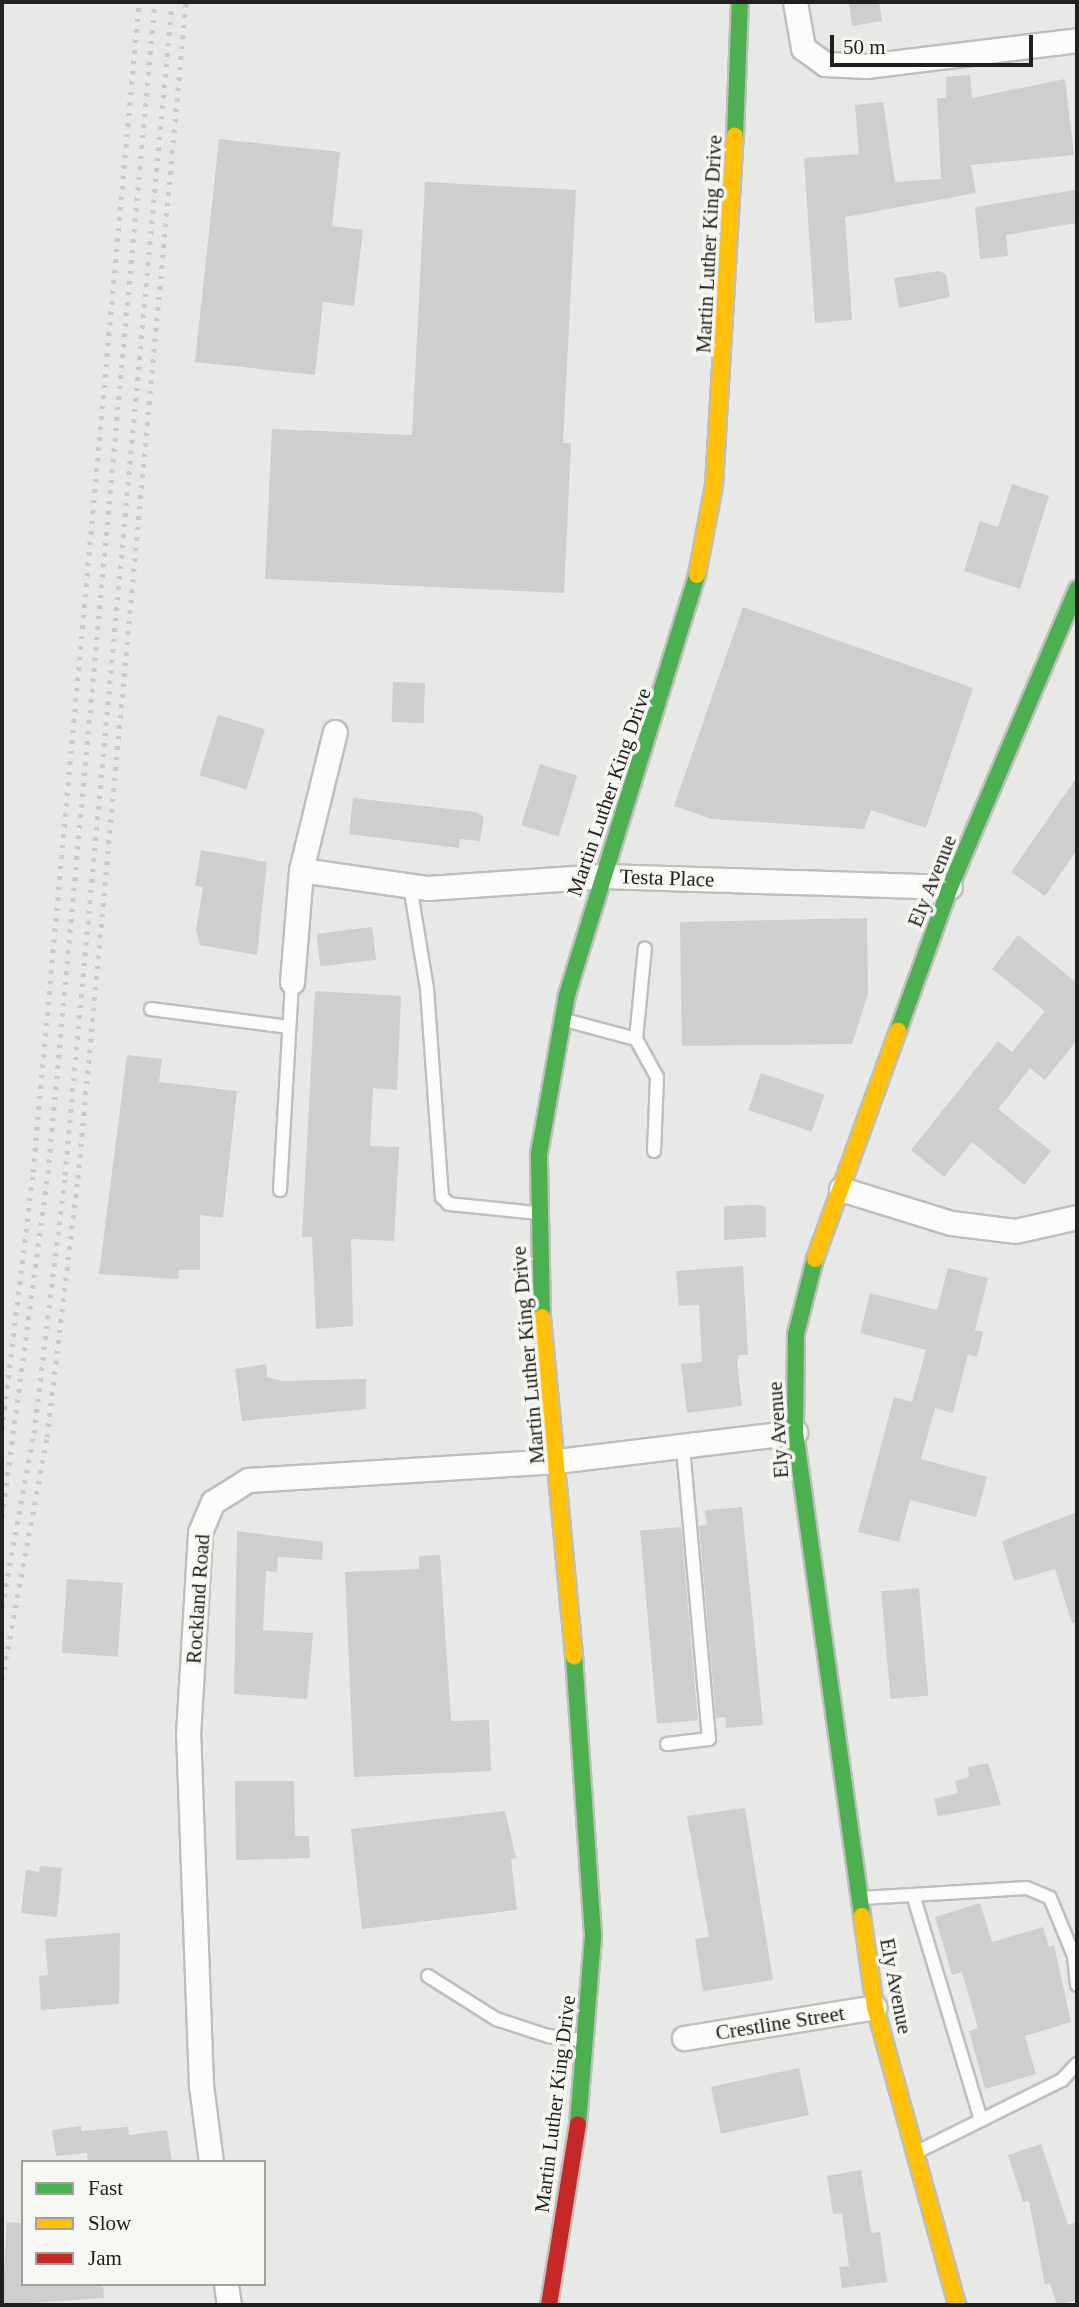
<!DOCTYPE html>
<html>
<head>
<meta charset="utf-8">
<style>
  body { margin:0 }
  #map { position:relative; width:1079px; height:2307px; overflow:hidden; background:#e8e9e6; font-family:Georgia,serif }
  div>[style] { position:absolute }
  .building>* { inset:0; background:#cdcecd; transform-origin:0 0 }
  .roads { filter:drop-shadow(2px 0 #bebfbd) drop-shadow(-2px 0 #bebfbd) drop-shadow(0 2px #bebfbd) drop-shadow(0 -2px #bebfbd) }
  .lane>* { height:12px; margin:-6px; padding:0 6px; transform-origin:6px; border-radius:6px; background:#fcfcfb }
  .street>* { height:23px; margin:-11.5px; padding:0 11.5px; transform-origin:11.5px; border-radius:11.5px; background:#fcfcfb }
  .fast>* { height:16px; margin:-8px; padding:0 8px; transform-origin:8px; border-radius:8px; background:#4caf50 }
  .slow>* { height:16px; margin:-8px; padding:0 8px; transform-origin:8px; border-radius:8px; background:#ffc107 }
  .jam>* { height:16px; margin:-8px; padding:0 8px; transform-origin:8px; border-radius:8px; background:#c62828 }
  .rail>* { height:5px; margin-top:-2.5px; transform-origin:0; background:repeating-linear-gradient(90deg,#c9cac9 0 3.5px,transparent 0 10.5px) }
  span { translate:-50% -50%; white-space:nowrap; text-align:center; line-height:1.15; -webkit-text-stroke:7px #f6f7f2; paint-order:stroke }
  .street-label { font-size:21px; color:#20211f }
  .frame { position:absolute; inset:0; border:4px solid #20211f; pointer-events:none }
  .legend { position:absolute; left:21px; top:2160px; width:245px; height:126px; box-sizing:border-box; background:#f6f7f2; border:2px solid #a0a19e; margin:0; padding:9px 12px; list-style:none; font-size:21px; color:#20211f }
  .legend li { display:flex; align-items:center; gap:14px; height:35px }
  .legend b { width:35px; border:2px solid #a0a19e }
  .scale { position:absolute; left:830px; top:35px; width:203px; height:32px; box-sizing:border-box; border:4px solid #20211f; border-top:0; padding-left:9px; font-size:21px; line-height:24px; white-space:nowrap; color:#20211f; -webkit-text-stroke:5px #f6f7f2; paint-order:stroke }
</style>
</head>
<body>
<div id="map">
  <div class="building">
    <div style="clip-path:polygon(849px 2px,879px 2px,882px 21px,852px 26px)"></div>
    <div style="clip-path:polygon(970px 75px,972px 98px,1065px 79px,1074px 155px,971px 165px,976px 193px,845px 217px,852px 320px,815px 323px,804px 158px,859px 154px,855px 105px,883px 102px,895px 182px,941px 179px,937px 98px,946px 98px,946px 77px)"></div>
    <div style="clip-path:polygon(219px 139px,340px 152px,332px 226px,363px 230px,354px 306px,323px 302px,315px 375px,195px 362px)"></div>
    <div style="clip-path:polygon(425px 182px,576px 190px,563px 443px,571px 443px,564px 593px,265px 579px,272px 429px,412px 435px)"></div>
    <div style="clip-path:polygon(1075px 190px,1077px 223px,1006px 235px,1008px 256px,980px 259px,975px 207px)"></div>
    <div style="clip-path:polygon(939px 271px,946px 274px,950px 297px,899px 308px,894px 278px)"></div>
    <div style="clip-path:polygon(1012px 484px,1049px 496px,1020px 589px,964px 571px,980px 521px,998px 527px)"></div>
    <div style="clip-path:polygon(743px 607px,973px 688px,926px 828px,871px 810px,864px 829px,712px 819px,674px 806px)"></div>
    <div style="left:393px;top:682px;width:32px;height:40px;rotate:2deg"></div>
    <div style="left:218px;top:715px;width:49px;height:63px;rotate:17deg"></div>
    <div style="left:540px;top:764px;width:39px;height:64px;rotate:17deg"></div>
    <div style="clip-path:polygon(1077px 777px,1077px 850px,1045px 896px,1011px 872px)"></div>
    <div style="clip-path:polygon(353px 798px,476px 812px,484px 817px,480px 841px,460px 839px,459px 848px,349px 834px)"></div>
    <div style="clip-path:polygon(201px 850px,267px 862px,257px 955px,200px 945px,196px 930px,203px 887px,195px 886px)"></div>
    <div style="clip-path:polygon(867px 918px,868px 994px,852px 1044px,682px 1046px,680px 922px)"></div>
    <div style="left:372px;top:927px;width:33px;height:56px;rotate:83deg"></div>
    <div style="clip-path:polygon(1018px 935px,1077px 983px,1077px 1040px,1045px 1080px,1030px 1068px,998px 1109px,1051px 1151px,1024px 1185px,972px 1142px,944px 1177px,911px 1150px,998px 1041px,1012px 1052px,1045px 1011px,992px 969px)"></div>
    <div style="clip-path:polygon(315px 991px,401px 996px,397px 1090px,373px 1088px,370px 1146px,399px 1147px,394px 1241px,351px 1239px,353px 1326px,316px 1329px,312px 1237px,302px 1237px)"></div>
    <div style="clip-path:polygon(127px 1055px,162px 1059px,159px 1082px,237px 1091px,223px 1218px,200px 1215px,200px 1270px,179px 1270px,178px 1279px,99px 1274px)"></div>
    <div style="left:761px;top:1073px;width:67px;height:39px;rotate:19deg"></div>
    <div style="clip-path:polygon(758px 1205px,766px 1207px,766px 1237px,724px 1240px,724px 1206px)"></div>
    <div style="clip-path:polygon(743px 1266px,748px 1355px,739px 1355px,737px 1362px,742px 1406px,687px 1413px,681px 1364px,702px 1362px,699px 1305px,679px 1306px,676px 1271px)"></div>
    <div style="clip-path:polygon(948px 1268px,988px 1278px,975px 1330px,983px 1332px,977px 1357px,968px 1354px,953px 1413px,935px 1408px,921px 1459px,987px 1477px,976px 1517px,910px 1500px,899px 1542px,858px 1532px,894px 1397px,912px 1402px,926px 1350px,860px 1333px,870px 1293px,937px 1310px)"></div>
    <div style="clip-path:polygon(266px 1364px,267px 1377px,282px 1381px,366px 1379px,366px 1409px,242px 1421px,235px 1369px)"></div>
    <div style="clip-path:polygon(742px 1507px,763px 1725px,726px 1728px,725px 1717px,716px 1718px,699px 1526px,707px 1525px,705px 1510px)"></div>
    <div style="clip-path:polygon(1077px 1512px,1077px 1623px,1072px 1623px,1055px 1569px,1014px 1581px,1002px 1541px)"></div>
    <div style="left:681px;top:1527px;width:194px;height:41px;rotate:85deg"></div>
    <div style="clip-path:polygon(237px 1531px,323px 1542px,322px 1560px,278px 1557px,277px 1572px,266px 1571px,263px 1630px,313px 1633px,307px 1699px,234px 1694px)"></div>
    <div style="clip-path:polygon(440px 1555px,451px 1721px,489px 1720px,491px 1771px,354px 1777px,345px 1572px,419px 1569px,419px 1556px)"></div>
    <div style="left:67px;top:1579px;width:56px;height:74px;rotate:4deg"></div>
    <div style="left:919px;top:1588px;width:108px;height:38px;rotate:85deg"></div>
    <div style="clip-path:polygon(988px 1763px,1001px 1805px,938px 1816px,934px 1799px,958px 1793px,955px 1781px,969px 1777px,968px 1767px)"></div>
    <div style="clip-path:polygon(235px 1781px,294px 1781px,295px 1836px,309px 1836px,310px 1858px,236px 1860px)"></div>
    <div style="clip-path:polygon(745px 1808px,773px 1980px,703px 1991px,695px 1939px,709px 1937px,687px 1816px)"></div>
    <div style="clip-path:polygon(505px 1811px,516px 1858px,511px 1859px,517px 1910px,362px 1929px,351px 1829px)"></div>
    <div style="clip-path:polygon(40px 1866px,62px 1868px,57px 1917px,21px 1913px,26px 1870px,39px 1872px)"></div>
    <div style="clip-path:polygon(980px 1903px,992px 1942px,1043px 1927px,1049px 1947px,1054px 1945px,1071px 2022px,1025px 2036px,1036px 2074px,985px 2089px,969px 2031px,978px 2028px,962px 1972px,952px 1975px,935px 1917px)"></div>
    <div style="clip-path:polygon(120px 1933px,119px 2004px,41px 2010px,39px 1976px,48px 1975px,45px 1939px)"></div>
    <div style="left:799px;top:2068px;width:48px;height:90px;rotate:78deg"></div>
    <div style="clip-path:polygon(81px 2126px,82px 2131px,128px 2127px,129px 2135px,167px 2130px,172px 2162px,88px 2162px,87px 2153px,56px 2156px,52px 2130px)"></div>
    <div style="clip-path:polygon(1041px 2144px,1068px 2225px,1077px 2222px,1077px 2300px,1057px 2305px,1050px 2283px,1045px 2285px,1029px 2201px,1023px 2202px,1008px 2155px)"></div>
    <div style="clip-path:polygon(861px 2170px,871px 2233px,880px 2232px,887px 2282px,842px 2288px,839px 2267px,849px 2266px,842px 2213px,833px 2214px,827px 2176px)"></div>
    <div style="clip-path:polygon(7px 2222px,23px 2223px,23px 2284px,103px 2284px,104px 2298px,2px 2305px)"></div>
  </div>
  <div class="roads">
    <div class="lane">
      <div style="left:410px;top:886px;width:104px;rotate:80.6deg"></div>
      <div style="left:427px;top:989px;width:209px;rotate:85.9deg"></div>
      <div style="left:442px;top:1197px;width:10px;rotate:45deg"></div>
      <div style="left:449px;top:1204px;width:89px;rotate:5.8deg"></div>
      <div style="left:151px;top:1009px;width:139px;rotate:7.4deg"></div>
      <div style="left:565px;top:1020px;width:73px;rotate:15deg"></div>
      <div style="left:636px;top:1039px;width:43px;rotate:61.1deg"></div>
      <div style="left:657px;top:1077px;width:74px;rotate:92.3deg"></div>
      <div style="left:636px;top:1039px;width:91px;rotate:-84.4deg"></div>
      <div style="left:280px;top:1190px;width:208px;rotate:-86.7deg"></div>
      <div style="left:667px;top:1744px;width:42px;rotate:-6.8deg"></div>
      <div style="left:709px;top:1739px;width:294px;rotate:-95.1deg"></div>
      <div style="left:862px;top:1898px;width:165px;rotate:-3.5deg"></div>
      <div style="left:1027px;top:1888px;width:25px;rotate:23deg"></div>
      <div style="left:1050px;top:1898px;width:63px;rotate:67.5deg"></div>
      <div style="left:1074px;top:1956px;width:29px;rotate:84deg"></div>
      <div style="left:914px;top:1898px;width:232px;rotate:73.2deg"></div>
      <div style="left:428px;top:1976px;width:80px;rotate:32.3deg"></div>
      <div style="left:496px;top:2019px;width:55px;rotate:18.1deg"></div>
      <div style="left:548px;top:2036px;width:35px;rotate:7deg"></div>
      <div style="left:917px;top:2152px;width:162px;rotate:-26.4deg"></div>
      <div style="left:1062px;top:2080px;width:22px;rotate:-47deg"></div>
    </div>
    <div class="street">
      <div style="left:795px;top:2px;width:47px;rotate:80.1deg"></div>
      <div style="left:803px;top:48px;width:27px;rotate:36deg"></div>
      <div style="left:825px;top:64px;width:41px;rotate:2.8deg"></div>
      <div style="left:866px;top:66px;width:213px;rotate:-7deg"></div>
      <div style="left:301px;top:870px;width:128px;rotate:8.1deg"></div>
      <div style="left:428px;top:888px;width:175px;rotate:-3.9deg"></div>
      <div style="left:603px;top:876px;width:347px;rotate:1.8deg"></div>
      <div style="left:292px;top:982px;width:112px;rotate:-85.4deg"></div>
      <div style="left:301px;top:870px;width:142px;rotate:-76.2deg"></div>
      <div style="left:841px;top:1189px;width:115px;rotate:17.2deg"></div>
      <div style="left:951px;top:1223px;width:64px;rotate:7.1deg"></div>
      <div style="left:1015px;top:1231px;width:64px;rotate:-12.7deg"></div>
      <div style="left:684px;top:2038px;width:193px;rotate:-9.2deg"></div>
      <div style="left:211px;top:2162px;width:78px;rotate:-97.4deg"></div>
      <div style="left:201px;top:2085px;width:350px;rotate:-92.1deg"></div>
      <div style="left:188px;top:1735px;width:203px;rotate:-86.6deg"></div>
      <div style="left:200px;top:1532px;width:33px;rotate:-67deg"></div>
      <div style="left:213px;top:1502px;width:41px;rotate:-32.2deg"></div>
      <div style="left:248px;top:1480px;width:310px;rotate:-3.5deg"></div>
      <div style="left:557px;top:1461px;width:240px;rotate:-6.9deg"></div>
      <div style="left:226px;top:2284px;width:21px;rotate:82deg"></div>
    </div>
    <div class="fast">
      <div style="left:735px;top:136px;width:134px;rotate:-87.9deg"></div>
      <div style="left:898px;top:1031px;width:153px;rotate:-70.1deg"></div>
      <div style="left:950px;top:887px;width:324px;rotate:-66.9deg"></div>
      <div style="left:815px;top:1259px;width:77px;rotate:104.2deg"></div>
      <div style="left:796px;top:1334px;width:98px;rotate:90.6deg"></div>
      <div style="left:795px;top:1432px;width:489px;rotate:82.1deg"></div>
      <div style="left:542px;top:1317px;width:163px;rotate:-91.1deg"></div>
      <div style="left:539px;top:1154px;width:161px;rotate:-80deg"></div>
      <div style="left:567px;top:995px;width:440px;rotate:-72.8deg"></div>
      <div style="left:574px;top:1656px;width:282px;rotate:86.1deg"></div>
      <div style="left:593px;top:1937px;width:188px;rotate:94.6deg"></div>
    </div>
    <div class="slow">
      <div style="left:697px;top:575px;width:92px;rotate:-79.3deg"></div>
      <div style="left:714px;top:485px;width:350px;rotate:-86.6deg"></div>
      <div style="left:815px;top:1259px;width:243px;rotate:-70deg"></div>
      <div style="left:542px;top:1317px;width:341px;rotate:84.6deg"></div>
      <div style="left:862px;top:1916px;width:92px;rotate:81.9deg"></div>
      <div style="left:875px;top:2007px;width:309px;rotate:74.6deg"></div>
    </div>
    <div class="jam">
      <div style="left:549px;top:2305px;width:183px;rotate:-80.9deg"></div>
    </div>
  </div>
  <div class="rail">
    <div style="left:2px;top:1430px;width:260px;rotate:-83.1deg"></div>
    <div style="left:33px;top:1172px;width:1175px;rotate:-84.82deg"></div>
    <div style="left:2px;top:1517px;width:347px;rotate:-82.4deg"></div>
    <div style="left:48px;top:1173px;width:1176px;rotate:-84.78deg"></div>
    <div style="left:2px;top:1607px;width:177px;rotate:-79.6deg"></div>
    <div style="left:34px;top:1433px;width:260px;rotate:-83.1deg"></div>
    <div style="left:65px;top:1175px;width:1178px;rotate:-84.79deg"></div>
    <div style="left:2px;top:1680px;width:247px;rotate:-79.5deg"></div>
    <div style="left:47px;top:1437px;width:261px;rotate:-83.2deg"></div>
    <div style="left:78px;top:1178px;width:1181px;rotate:-84.75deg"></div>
  </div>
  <div class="street-label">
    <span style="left:709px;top:244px;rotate:-87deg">Martin Luther King Drive</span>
    <span style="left:609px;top:792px;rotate:-71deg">Martin Luther King Drive</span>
    <span style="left:667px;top:878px;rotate:2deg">Testa Place</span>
    <span style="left:932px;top:881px;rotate:-68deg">Ely Avenue</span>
    <span style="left:528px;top:1355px;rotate:-95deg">Martin Luther King Drive</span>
    <span style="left:778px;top:1430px;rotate:-94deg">Ely Avenue</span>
    <span style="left:198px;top:1599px;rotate:-86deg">Rockland Road</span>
    <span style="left:896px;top:1986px;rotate:79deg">Ely Avenue</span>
    <span style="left:780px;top:2023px;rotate:-9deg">Crestline Street</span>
    <span style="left:555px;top:2104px;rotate:-83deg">Martin Luther King Drive</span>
  </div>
  <div class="frame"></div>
  <ul class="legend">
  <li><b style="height:9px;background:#4caf50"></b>Fast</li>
  <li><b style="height:9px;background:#ffc107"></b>Slow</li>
  <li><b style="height:9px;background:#c62828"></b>Jam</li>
  </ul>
  <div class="scale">50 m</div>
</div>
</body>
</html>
